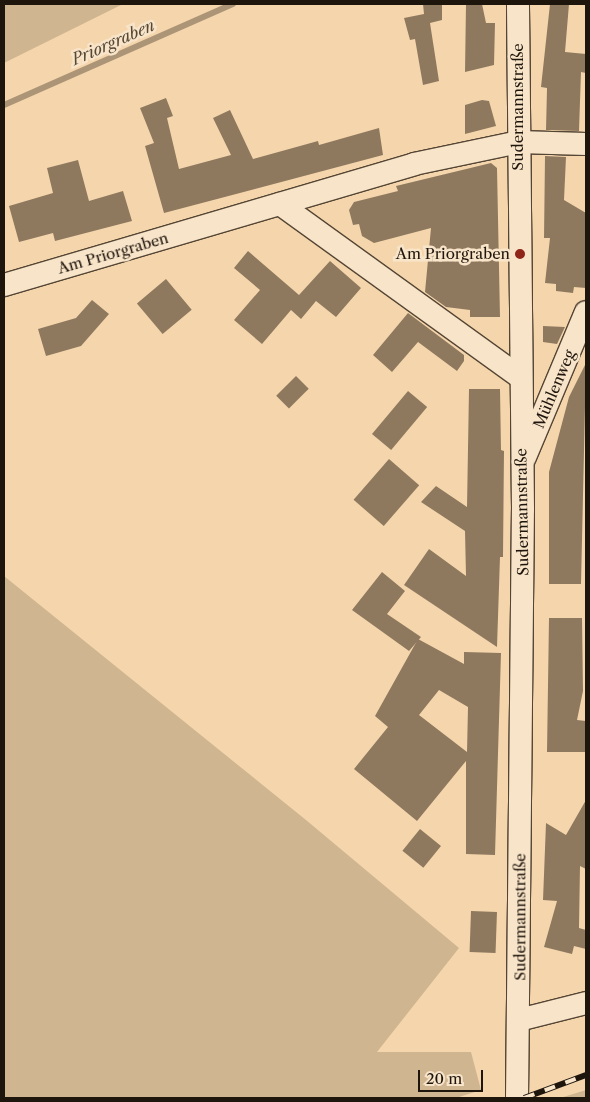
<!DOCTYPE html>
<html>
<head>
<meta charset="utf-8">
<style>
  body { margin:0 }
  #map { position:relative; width:590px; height:1102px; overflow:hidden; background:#f5d6ac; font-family:"Libre Caslon Text",serif }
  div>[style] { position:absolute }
  .green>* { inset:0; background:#d0b591 }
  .stream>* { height:6px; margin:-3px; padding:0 3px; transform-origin:3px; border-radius:3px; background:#ac9476 }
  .building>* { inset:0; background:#8e795f; transform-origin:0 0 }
  .roads { filter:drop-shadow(1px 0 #544534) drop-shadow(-1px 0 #544534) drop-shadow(0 1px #544534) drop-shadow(0 -1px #544534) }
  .minor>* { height:22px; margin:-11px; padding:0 11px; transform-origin:11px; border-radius:11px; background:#f8e4c9 }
  .rail>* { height:5.5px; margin-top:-2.75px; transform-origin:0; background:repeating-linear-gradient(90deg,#f8e4c9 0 11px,#1e150c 0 22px); box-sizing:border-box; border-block:1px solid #1e150c }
  .dots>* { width:14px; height:14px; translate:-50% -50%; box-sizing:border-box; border:2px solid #f8e4c9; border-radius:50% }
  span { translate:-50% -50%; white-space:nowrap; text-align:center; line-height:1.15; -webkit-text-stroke:5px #f8e4c9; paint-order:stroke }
  .street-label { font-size:15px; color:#1e150c }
  .poi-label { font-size:15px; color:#1e150c }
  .right { translate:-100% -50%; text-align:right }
  .water-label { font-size:16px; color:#574836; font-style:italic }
  .frame { position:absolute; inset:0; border:5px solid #1e150c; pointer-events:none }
  .scale { position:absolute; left:418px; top:1070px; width:65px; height:22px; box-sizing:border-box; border:2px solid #1e150c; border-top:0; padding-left:6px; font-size:15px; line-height:18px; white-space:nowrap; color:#1e150c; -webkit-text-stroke:4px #f8e4c9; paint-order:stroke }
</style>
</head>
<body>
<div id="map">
  <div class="green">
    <div style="clip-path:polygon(4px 4px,123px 4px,4px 63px)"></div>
    <div style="clip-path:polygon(4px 576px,306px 820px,459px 948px,377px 1052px,471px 1052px,481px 1090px,456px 1098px,4px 1098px)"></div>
    <div style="clip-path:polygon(586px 1090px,586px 1098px,560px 1098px)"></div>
  </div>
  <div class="stream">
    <div style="left:4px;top:105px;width:250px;rotate:-23.8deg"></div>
  </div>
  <div class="building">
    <div style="clip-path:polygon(423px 4px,442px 4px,442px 20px,430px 23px,439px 81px,423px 85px,415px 39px,410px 40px,404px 18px,424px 14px)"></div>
    <div style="clip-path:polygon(466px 4px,482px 4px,486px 23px,495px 23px,494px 65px,465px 72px)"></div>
    <div style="clip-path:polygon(550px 4px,569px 4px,565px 52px,586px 54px,586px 73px,581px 72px,579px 131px,546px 130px,547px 88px,541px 87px)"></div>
    <div style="clip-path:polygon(166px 98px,173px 116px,167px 118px,179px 169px,231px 155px,213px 118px,230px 110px,253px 159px,318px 141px,319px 145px,379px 128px,383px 155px,164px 213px,145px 146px,154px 143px,140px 108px)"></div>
    <div style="clip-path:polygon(482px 100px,489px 101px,496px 126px,465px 134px,465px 105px)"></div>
    <div style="clip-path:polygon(545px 156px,566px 157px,564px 200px,586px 213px,586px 288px,574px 287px,573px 293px,556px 291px,556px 284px,545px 283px,550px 238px,544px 238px)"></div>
    <div style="clip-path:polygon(78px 160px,89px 201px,123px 191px,132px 221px,55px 241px,53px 233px,19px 242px,9px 206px,53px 193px,47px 168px)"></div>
    <div style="clip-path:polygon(491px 163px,497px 168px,500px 317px,470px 317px,470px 310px,446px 307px,425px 292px,431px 228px,374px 243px,362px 236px,359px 224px,353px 225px,349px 210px,354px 202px,398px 191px,396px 186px)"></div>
    <div style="clip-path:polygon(248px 251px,299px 295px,330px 261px,361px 288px,336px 317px,316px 301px,301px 319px,291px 310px,262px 344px,234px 320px,260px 290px,234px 268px)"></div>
    <div style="left:166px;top:279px;width:40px;height:38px;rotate:50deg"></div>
    <div style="clip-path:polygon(92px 300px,109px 314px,81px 346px,46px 356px,38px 329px,76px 318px)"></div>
    <div style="clip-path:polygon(408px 313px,464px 355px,464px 361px,457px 371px,418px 342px,392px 372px,373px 355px)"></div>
    <div style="clip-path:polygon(543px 326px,565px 327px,557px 344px,543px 342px)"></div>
    <div style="clip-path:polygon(586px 363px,581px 584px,549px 584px,549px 472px,569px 397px)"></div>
    <div style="left:296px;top:376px;width:18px;height:28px;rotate:45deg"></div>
    <div style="clip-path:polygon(469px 389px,500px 389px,501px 450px,504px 451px,503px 557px,500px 557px,497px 647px,404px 585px,429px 549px,466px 576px,465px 531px,421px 502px,436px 486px,467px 507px)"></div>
    <div style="left:408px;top:391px;width:25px;height:56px;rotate:40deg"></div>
    <div style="left:389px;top:459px;width:40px;height:54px;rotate:41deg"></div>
    <div style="clip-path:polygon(382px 572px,405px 591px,387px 614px,421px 637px,409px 651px,352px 610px)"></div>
    <div style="clip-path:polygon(549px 618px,582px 618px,583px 691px,577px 720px,586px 721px,586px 752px,547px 752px)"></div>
    <div style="clip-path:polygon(evenodd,418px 639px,464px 664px,464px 652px,501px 653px,495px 855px,466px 854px,466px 761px,417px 821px,354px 769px,388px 727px,375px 716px,418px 639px,439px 690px,468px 707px,467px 752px,419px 715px,439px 690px)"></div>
    <div style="clip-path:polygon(586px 800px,586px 869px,580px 866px,579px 928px,586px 930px,586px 949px,574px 946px,572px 954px,544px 947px,557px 901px,543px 900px,546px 823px,566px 835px)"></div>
    <div style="left:420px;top:829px;width:27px;height:28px;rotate:39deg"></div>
    <div style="left:471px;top:911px;width:26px;height:41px;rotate:2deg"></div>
  </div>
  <div class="roads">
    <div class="minor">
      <div style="left:280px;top:204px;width:296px;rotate:35.8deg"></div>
      <div style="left:4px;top:285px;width:427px;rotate:-16.4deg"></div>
      <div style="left:414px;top:164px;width:106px;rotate:-11.9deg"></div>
      <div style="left:518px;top:142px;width:68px;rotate:1.7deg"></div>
      <div style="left:525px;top:457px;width:157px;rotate:-67.2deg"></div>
      <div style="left:519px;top:1020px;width:69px;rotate:-14.2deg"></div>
      <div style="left:517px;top:1098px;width:589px;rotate:-89.42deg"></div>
      <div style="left:523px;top:509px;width:505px;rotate:-90.57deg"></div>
    </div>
  </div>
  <div class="rail">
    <div style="left:524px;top:1098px;width:66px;rotate:-20.4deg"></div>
  </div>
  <div class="dots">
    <div style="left:520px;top:254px;background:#8f2418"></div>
  </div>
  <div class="street-label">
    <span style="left:518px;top:107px;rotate:-90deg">Sudermannstraße</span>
    <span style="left:113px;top:253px;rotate:-16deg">Am Priorgraben</span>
    <span style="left:554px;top:389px;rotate:-67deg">Mühlenweg</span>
    <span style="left:522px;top:512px;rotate:-91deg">Sudermannstraße</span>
    <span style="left:520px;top:917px;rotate:-90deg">Sudermannstraße</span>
  </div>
  <div class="poi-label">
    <span class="right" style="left:510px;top:254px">Am Priorgraben</span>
  </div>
  <div class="water-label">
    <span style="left:113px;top:42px;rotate:-24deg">Priorgraben</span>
  </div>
  <div class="frame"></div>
  <div class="scale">20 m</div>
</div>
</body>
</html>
